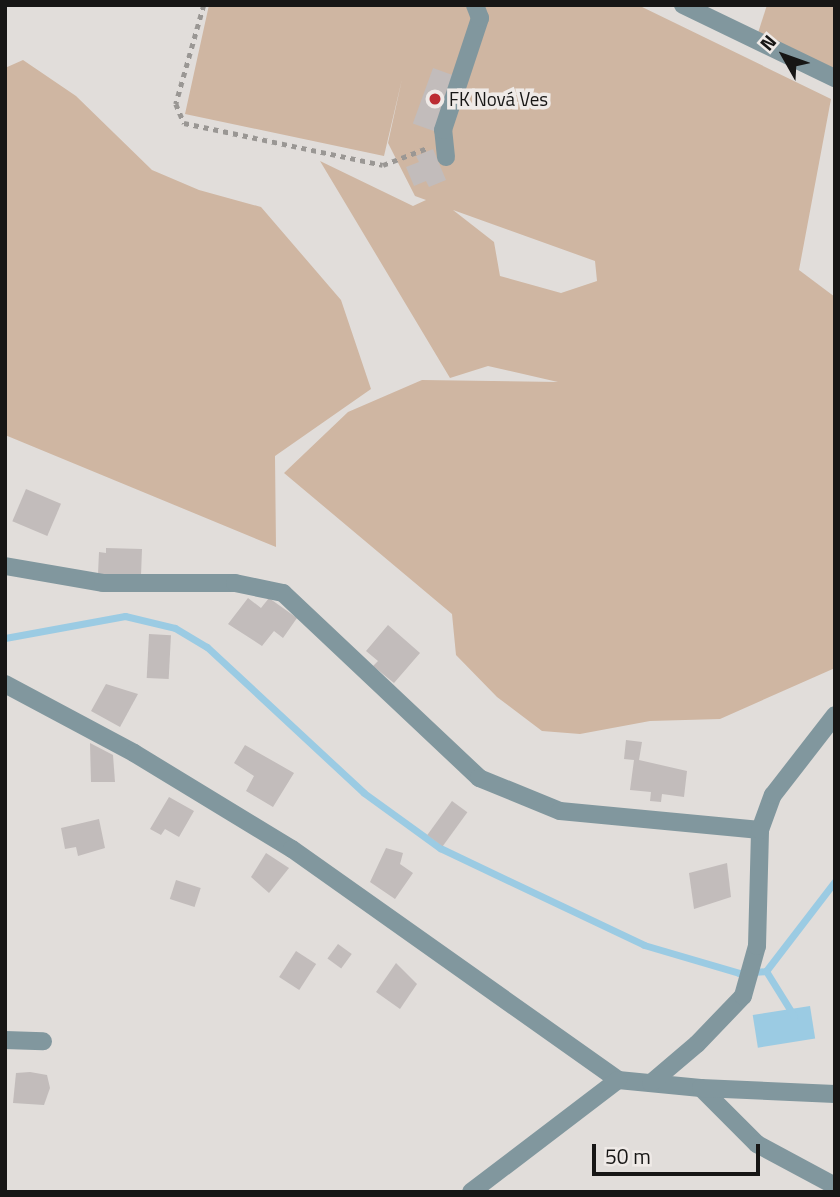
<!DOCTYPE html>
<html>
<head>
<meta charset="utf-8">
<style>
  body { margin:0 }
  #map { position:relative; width:840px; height:1197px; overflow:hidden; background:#e1ddda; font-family:"Titillium Web",sans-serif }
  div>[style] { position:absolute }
  .green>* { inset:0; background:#cfb6a2 }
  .water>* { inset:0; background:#9bcbe3; transform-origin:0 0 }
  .stream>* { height:7px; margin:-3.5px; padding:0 3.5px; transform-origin:3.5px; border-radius:3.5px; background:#9bcbe3 }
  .building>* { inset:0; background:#c2bcbb; transform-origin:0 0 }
  .path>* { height:4.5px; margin-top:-2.25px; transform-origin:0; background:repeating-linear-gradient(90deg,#9a9794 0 5px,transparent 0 10px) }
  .minor>* { height:18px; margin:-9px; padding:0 9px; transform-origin:9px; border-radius:9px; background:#81979e }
  .dots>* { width:19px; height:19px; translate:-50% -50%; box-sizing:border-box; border:4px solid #efeae7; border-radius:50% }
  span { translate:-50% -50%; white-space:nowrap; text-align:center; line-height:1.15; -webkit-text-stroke:7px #efeae7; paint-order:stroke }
  .poi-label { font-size:19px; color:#171615 }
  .left { translate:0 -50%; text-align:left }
  .frame { position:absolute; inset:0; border:7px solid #171615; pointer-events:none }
  .north { position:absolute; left:749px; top:21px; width:70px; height:70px; -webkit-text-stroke:5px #efeae7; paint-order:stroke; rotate:310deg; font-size:19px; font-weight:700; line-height:28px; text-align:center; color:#171615 }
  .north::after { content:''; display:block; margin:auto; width:24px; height:32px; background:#171615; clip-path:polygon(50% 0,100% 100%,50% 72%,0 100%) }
  .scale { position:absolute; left:592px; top:1144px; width:168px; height:32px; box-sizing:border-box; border:4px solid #171615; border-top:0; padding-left:9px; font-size:21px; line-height:24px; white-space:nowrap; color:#171615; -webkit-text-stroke:5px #efeae7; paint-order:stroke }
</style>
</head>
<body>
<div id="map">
  <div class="green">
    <div style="clip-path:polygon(evenodd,209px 5px,638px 5px,831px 99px,799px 270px,835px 297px,835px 668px,720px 719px,650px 721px,580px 734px,542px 731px,497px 697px,456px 655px,452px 614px,284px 473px,348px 412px,422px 380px,558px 382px,488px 366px,450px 378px,320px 161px,413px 206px,426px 200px,415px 196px,388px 143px,402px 79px,384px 156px,185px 114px,209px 5px,453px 210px,595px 261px,597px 281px,561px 293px,500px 276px,494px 242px,453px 210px)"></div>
    <div style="clip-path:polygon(767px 5px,835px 5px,835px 72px,758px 33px)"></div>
    <div style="clip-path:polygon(23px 60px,76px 96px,152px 170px,199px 190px,261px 207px,341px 300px,371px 389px,275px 456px,276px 547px,5px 435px,5px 68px)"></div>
  </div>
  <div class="water">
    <div style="left:810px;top:1006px;width:33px;height:58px;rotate:81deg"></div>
  </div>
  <div class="stream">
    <div style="left:5px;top:638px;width:122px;rotate:-10.4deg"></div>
    <div style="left:125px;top:616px;width:51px;rotate:13.5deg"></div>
    <div style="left:175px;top:628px;width:37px;rotate:31deg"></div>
    <div style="left:207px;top:647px;width:214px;rotate:42.9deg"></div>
    <div style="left:364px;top:793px;width:94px;rotate:35.9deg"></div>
    <div style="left:440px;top:848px;width:226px;rotate:25.4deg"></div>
    <div style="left:644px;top:945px;width:99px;rotate:16.4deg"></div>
    <div style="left:739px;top:973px;width:27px;rotate:-4deg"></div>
    <div style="left:766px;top:971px;width:113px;rotate:-52.5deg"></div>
    <div style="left:766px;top:971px;width:53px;rotate:58.1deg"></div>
  </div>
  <div class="building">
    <div style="left:433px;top:68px;width:23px;height:59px;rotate:20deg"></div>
    <div style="clip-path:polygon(433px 149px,446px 180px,429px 187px,426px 181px,414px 186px,406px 167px,419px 162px,416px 156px)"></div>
    <div style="left:26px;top:489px;width:38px;height:35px;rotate:23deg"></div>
    <div style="clip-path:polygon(106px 548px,142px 549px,141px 576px,98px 574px,99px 552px,106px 553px)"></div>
    <div style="clip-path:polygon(248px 598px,261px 608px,269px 598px,297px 618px,283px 638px,274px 631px,262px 646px,228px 624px)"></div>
    <div style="clip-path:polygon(388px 625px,420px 653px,394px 683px,373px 666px,378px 661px,366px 651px)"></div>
    <div style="left:149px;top:634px;width:22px;height:44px;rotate:3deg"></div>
    <div style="clip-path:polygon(106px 684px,138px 694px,120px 727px,91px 711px)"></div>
    <div style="clip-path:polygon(626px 740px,642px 742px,639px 760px,687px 771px,684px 797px,662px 794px,661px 802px,650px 801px,651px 792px,630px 790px,634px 760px,624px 759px)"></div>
    <div style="clip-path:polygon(90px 743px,113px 755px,115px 782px,91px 782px)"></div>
    <div style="clip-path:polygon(245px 745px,294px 773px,273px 807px,246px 791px,254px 776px,234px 763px)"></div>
    <div style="clip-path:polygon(169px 797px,194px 811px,179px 837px,165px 829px,161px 835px,150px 829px)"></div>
    <div style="left:452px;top:801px;width:19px;height:42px;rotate:36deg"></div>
    <div style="clip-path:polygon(99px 819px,105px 848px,78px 856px,76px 847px,65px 849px,61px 828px)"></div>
    <div style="clip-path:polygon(386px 848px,403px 853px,400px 864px,413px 873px,395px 899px,370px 882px)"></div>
    <div style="clip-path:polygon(266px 853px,289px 868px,269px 893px,251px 877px)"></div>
    <div style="clip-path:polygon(727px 863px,731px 897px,694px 909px,689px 873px)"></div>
    <div style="left:176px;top:880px;width:26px;height:20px;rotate:18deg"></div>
    <div style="left:338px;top:944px;width:17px;height:18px;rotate:36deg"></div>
    <div style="left:296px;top:951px;width:24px;height:31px;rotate:33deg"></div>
    <div style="clip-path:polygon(396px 963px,417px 984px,400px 1009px,376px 992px)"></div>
    <div style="clip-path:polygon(30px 1072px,47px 1075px,50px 1088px,44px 1105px,13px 1103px,16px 1073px)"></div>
  </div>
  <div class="path">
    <div style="left:204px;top:5px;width:103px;rotate:105.8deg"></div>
    <div style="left:176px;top:104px;width:21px;rotate:67deg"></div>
    <div style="left:184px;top:123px;width:203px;rotate:11.9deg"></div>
    <div style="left:383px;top:165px;width:47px;rotate:-21.1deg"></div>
  </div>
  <div class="minor">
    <div style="left:683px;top:5px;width:169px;rotate:25.7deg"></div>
    <div style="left:446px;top:157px;width:27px;rotate:-96deg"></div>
    <div style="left:443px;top:130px;width:118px;rotate:-71.7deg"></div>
    <div style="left:480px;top:18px;width:14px;rotate:-111deg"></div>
    <div style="left:5px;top:566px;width:99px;rotate:9.8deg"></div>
    <div style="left:103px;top:583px;width:132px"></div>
    <div style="left:235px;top:583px;width:49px;rotate:11.8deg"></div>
    <div style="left:283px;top:593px;width:270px;rotate:43.3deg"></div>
    <div style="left:479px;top:778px;width:87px;rotate:22.2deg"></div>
    <div style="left:560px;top:811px;width:201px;rotate:5.4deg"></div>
    <div style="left:5px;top:684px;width:146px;rotate:28.1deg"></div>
    <div style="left:134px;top:753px;width:185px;rotate:31.3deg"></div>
    <div style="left:292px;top:849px;width:400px;rotate:35.3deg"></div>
    <div style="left:618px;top:1080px;width:83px;rotate:5.5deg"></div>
    <div style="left:701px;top:1088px;width:79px;rotate:45deg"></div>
    <div style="left:757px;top:1144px;width:89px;rotate:28.3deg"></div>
    <div style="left:5px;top:1040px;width:38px;rotate:2deg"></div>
    <div style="left:651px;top:1083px;width:60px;rotate:-40.3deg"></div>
    <div style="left:697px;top:1044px;width:66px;rotate:-46.2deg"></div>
    <div style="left:743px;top:996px;width:52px;rotate:-74.4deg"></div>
    <div style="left:757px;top:946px;width:116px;rotate:-88.5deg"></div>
    <div style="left:760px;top:830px;width:37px;rotate:-70deg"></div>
    <div style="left:773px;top:795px;width:101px;rotate:-52.2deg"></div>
    <div style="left:701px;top:1088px;width:134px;rotate:2.6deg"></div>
    <div style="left:471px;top:1192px;width:185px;rotate:-37.3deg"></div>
  </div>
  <div class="dots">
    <div style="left:435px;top:99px;background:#bc2c32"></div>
  </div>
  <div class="poi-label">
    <span class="left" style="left:449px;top:99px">FK Nová Ves</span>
  </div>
  <div class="frame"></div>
  <div class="north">N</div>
  <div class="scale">50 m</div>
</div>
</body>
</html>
